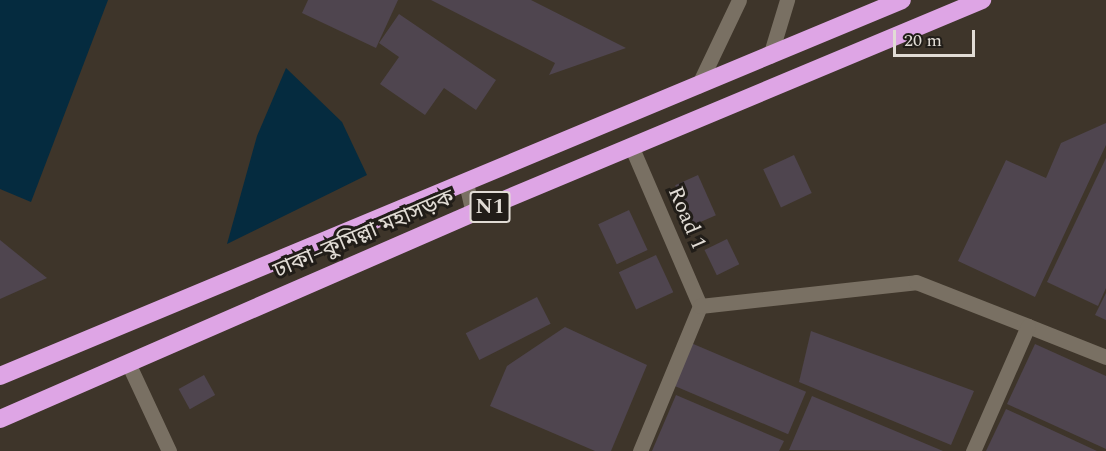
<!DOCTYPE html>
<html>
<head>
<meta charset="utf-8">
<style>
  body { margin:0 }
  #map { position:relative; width:1106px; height:451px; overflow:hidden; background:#3e352a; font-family:Spectral,"Noto Sans Bengali",serif }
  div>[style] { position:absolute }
  .water>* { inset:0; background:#052b3f }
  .building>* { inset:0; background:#4f454f; transform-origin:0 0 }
  .minor>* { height:15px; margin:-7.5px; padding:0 7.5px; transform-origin:7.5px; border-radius:7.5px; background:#797063 }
  .highway>* { height:18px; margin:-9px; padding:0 9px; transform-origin:9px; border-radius:9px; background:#dea5e5 }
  span { translate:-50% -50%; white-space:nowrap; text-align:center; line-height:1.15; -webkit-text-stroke:6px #211d18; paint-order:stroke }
  .shield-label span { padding:2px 4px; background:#211d18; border:2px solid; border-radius:4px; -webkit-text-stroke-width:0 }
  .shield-label { font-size:21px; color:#e1dcd5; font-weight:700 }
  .street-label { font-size:22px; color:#e1dcd5 }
  .scale { position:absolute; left:893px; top:30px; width:82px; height:27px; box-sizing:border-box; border:3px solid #e1dcd5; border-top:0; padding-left:8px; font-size:18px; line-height:21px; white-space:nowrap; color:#e1dcd5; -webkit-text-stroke:4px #211d18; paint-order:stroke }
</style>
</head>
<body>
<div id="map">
  <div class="water">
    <div style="clip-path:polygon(0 0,108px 0,31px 202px,0 189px)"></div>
    <div style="clip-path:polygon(286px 68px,342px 122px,367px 175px,227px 244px,257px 136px)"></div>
  </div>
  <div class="building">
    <div style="clip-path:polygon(308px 0,398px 0,376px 48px,302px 13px)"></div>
    <div style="clip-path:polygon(431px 0,531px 0,626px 48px,549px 75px,555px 63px)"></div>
    <div style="clip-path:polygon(399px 14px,496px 80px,476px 110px,444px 88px,425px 115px,380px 84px,399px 57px,379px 43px)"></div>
    <div style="clip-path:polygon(1106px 123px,1106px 145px,1035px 297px,958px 261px,1006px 160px,1046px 178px,1061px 143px)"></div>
    <div style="left:794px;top:155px;width:42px;height:34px;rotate:65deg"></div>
    <div style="clip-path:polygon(1106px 158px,1106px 288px,1098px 306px,1047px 282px)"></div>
    <div style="left:698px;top:175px;width:44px;height:25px;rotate:66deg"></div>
    <div style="left:629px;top:210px;width:44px;height:34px;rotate:65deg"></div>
    <div style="left:727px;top:239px;width:28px;height:25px;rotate:64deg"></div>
    <div style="clip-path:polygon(0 240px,47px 278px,0 299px)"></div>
    <div style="left:656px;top:255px;width:41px;height:41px;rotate:65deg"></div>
    <div style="clip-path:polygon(1106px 293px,1106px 320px,1095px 315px)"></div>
    <div style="left:537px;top:297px;width:30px;height:80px;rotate:63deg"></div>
    <div style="clip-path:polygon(565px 327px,647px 365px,611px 451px,595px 451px,490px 406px,507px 366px)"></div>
    <div style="clip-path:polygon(811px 331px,974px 391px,951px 445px,799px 382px)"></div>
    <div style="left:691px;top:343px;width:125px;height:46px;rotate:23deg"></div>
    <div style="clip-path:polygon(1035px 344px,1106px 376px,1106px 449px,1007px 404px)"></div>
    <div style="left:204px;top:375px;width:23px;height:29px;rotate:61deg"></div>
    <div style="clip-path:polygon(676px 395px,784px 441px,779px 451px,652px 451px)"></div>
    <div style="clip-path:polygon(812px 396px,943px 451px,789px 450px)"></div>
    <div style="clip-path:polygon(1006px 409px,1097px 451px,986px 451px)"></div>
  </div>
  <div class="minor">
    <div style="left:770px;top:56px;width:59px;rotate:-73.1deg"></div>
    <div style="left:698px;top:86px;width:95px;rotate:-64.5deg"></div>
    <div style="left:632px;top:148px;width:172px;rotate:66.7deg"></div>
    <div style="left:466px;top:183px;width:31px;rotate:77deg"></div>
    <div style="left:1028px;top:326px;width:84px;rotate:21.7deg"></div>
    <div style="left:128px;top:363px;width:97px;rotate:65deg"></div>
    <div style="left:640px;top:451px;width:157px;rotate:-67.5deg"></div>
    <div style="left:700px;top:306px;width:217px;rotate:-6.3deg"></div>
    <div style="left:916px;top:282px;width:120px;rotate:21.4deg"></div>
    <div style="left:1028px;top:326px;width:137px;rotate:113.7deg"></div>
  </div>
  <div class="highway">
    <div style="left:0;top:376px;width:977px;rotate:-22.63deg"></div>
    <div style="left:0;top:419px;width:516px;rotate:-23.53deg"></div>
    <div style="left:473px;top:213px;width:552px;rotate:-22.71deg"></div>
  </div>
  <div class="shield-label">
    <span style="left:490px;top:207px">N1</span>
  </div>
  <div class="street-label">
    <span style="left:687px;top:218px;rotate:67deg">Road 1</span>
    <span style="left:364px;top:234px;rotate:-23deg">ঢাকা–কুমিল্লা মহাসড়ক</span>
  </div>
  <div class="scale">20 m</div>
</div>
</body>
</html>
